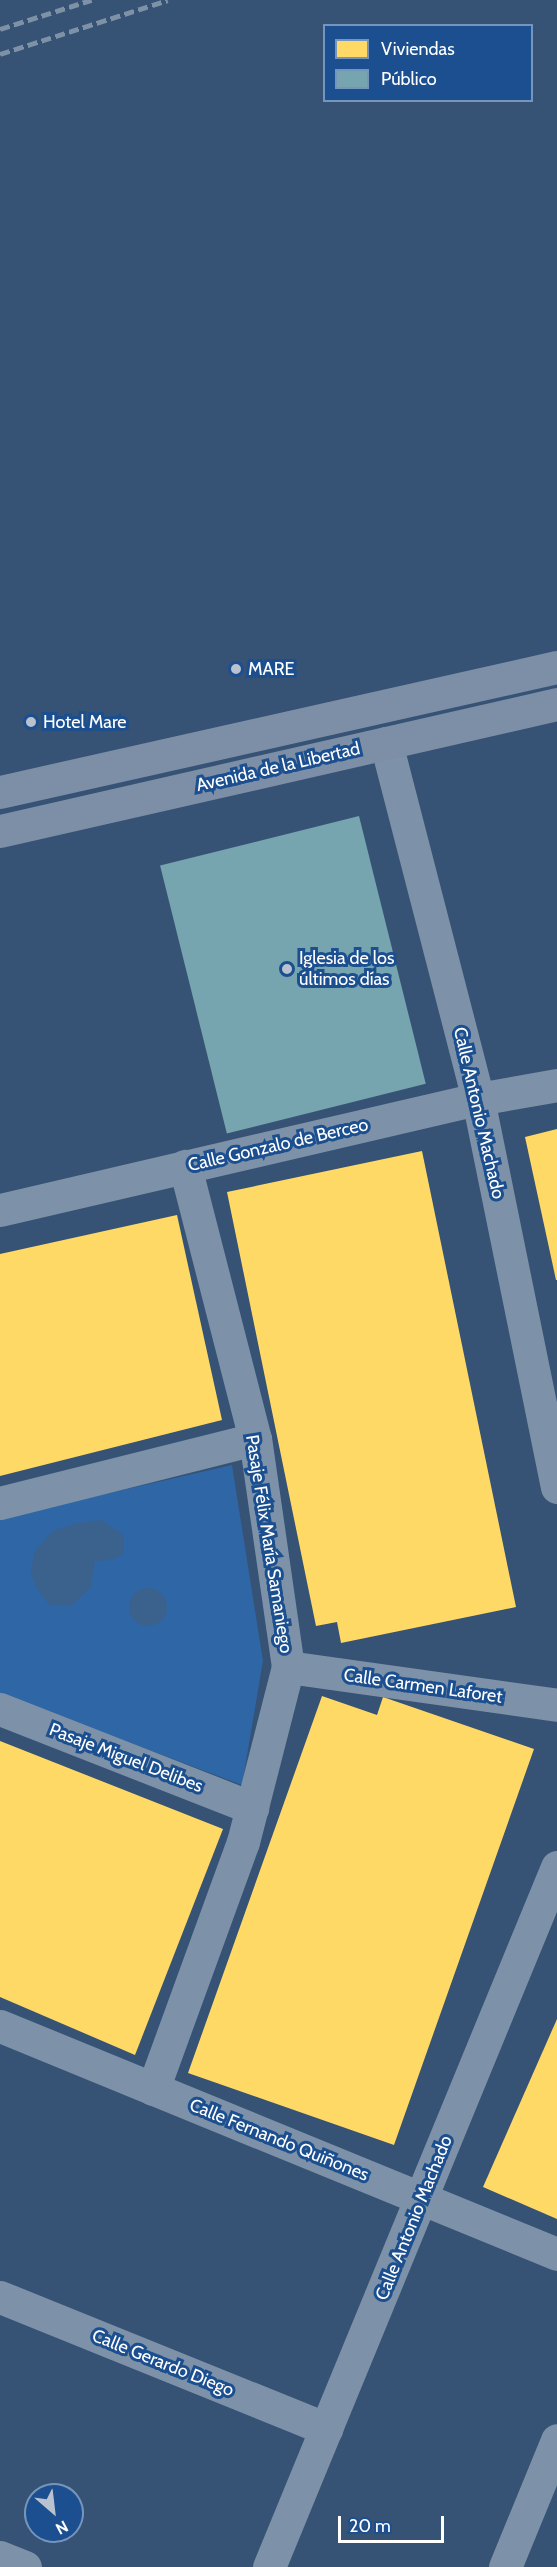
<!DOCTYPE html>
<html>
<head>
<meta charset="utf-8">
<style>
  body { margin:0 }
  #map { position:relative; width:557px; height:2567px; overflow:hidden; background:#365274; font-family:Cabin,sans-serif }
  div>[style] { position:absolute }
  .green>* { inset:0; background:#2f66a5 }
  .water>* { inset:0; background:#3b618d }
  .round { border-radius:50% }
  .homes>* { inset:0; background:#ffd966 }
  .public>* { inset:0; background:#76a5af; transform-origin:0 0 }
  .minor>* { height:33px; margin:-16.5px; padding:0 16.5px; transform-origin:16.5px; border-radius:16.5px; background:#7d92a8 }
  .major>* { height:33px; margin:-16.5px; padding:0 16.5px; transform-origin:16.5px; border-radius:16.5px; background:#7d8ea7 }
  .rail>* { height:4.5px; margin-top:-2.25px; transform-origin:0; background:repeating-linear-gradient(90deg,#7e92a7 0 10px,transparent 0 14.5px) }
  .dots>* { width:16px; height:16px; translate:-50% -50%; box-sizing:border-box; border:3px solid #1b4f8f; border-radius:50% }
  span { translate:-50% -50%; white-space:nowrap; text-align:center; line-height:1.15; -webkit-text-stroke:6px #1b4f8f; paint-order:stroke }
  .poi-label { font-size:18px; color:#fff }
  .left { translate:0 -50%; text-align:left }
  .street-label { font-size:18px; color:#fff }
  .legend { position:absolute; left:323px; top:24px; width:210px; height:78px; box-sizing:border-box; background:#1b4f8f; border:2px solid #7695bc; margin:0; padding:8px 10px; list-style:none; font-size:18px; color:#fff }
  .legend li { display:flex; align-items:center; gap:12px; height:30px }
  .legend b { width:30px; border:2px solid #7695bc }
  .north { position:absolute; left:24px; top:2483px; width:60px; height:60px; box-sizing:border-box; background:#1b4f8f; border:2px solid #7695bc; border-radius:50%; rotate:152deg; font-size:16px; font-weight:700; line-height:24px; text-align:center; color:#fff }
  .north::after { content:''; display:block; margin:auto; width:21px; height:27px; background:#b9c2ce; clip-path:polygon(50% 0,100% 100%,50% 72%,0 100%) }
  .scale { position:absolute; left:338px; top:2516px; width:106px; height:27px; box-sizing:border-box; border:3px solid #fff; border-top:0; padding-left:8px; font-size:18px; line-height:21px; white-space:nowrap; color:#fff; -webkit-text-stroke:4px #1b4f8f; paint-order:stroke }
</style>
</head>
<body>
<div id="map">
  <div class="green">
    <div style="clip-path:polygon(232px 1465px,263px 1661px,242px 1785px,0 1694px,0 1518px)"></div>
  </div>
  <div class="water">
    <div style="clip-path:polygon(101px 1520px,123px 1535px,124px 1553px,112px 1560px,95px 1561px,91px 1588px,71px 1606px,51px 1606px,38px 1591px,31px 1574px,34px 1552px,53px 1531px,78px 1523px)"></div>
    <div class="round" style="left:129px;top:1588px;width:38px;height:38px"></div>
  </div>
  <div class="homes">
    <div style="clip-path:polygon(557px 1129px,557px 1280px,556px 1280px,525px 1137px)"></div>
    <div style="clip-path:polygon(422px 1151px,516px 1607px,341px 1643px,337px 1622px,316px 1626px,227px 1192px)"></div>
    <div style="clip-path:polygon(177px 1215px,222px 1420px,0 1476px,0 1254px)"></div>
    <div style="clip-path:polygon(322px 1696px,377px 1715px,383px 1697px,534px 1749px,394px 2145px,188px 2073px)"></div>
    <div style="clip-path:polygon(0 1741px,223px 1829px,135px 2055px,0 1997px)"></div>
    <div style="clip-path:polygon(557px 2019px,557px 2219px,483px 2187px)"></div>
  </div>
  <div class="public">
    <div style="left:359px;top:816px;width:276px;height:205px;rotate:76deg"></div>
  </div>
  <div class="minor">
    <div style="left:386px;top:743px;width:368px;rotate:75.5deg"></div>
    <div style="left:478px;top:1099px;width:396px;rotate:78.5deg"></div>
    <div style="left:0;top:1210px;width:491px;rotate:-13.1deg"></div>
    <div style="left:478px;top:1099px;width:80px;rotate:-10deg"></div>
    <div style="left:0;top:1503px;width:263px;rotate:-14.1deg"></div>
    <div style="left:288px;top:1667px;width:272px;rotate:8deg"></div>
    <div style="left:0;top:1709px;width:271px;rotate:21.4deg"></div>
    <div style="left:0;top:2026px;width:602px;rotate:22.26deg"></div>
    <div style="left:153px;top:2089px;width:263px;rotate:-70deg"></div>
    <div style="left:243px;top:1842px;width:181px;rotate:-75.6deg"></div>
    <div style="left:288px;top:1667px;width:230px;rotate:-98.2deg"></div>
    <div style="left:255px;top:1439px;width:282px;rotate:-104.4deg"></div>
    <div style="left:0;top:2297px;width:352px;rotate:22deg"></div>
    <div style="left:0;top:2557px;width:27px;rotate:22deg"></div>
    <div style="left:269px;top:2567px;width:757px;rotate:-67.64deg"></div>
    <div style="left:505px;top:2567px;width:137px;rotate:-67.7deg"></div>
  </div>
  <div class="major">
    <div style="left:0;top:792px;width:571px;rotate:-12.65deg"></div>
    <div style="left:0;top:831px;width:571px;rotate:-12.84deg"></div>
  </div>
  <div class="rail">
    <div style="left:0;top:29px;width:96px;rotate:-17.7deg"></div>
    <div style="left:0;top:54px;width:176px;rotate:-17.8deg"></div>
  </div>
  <div class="dots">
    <div style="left:236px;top:669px;background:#b9c2ce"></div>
    <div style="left:31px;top:722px;background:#b9c2ce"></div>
    <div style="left:287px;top:969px;background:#b9c2ce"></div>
  </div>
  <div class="poi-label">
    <span class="left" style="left:248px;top:669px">MARE</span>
    <span class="left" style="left:43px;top:722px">Hotel Mare</span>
    <span class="left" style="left:299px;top:969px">Iglesia de los<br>últimos días</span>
  </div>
  <div class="street-label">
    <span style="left:278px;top:767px;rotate:-13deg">Avenida de la Libertad</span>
    <span style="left:479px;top:1113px;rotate:77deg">Calle Antonio Machado</span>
    <span style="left:278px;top:1145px;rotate:-13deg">Calle Gonzalo de Berceo</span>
    <span style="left:269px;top:1544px;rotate:81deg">Pasaje Félix María Samaniego</span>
    <span style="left:423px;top:1686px;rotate:8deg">Calle Carmen Laforet</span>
    <span style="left:126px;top:1758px;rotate:21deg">Pasaje Miguel Delibes</span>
    <span style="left:279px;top:2140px;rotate:22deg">Calle Fernando Quiñones</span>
    <span style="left:414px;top:2218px;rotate:-68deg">Calle Antonio Machado</span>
    <span style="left:163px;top:2363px;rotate:22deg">Calle Gerardo Diego</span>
  </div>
  <ul class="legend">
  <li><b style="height:16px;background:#ffd966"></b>Viviendas</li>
  <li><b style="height:16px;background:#76a5af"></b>Público</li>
  </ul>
  <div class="north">N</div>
  <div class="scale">20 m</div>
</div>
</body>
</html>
